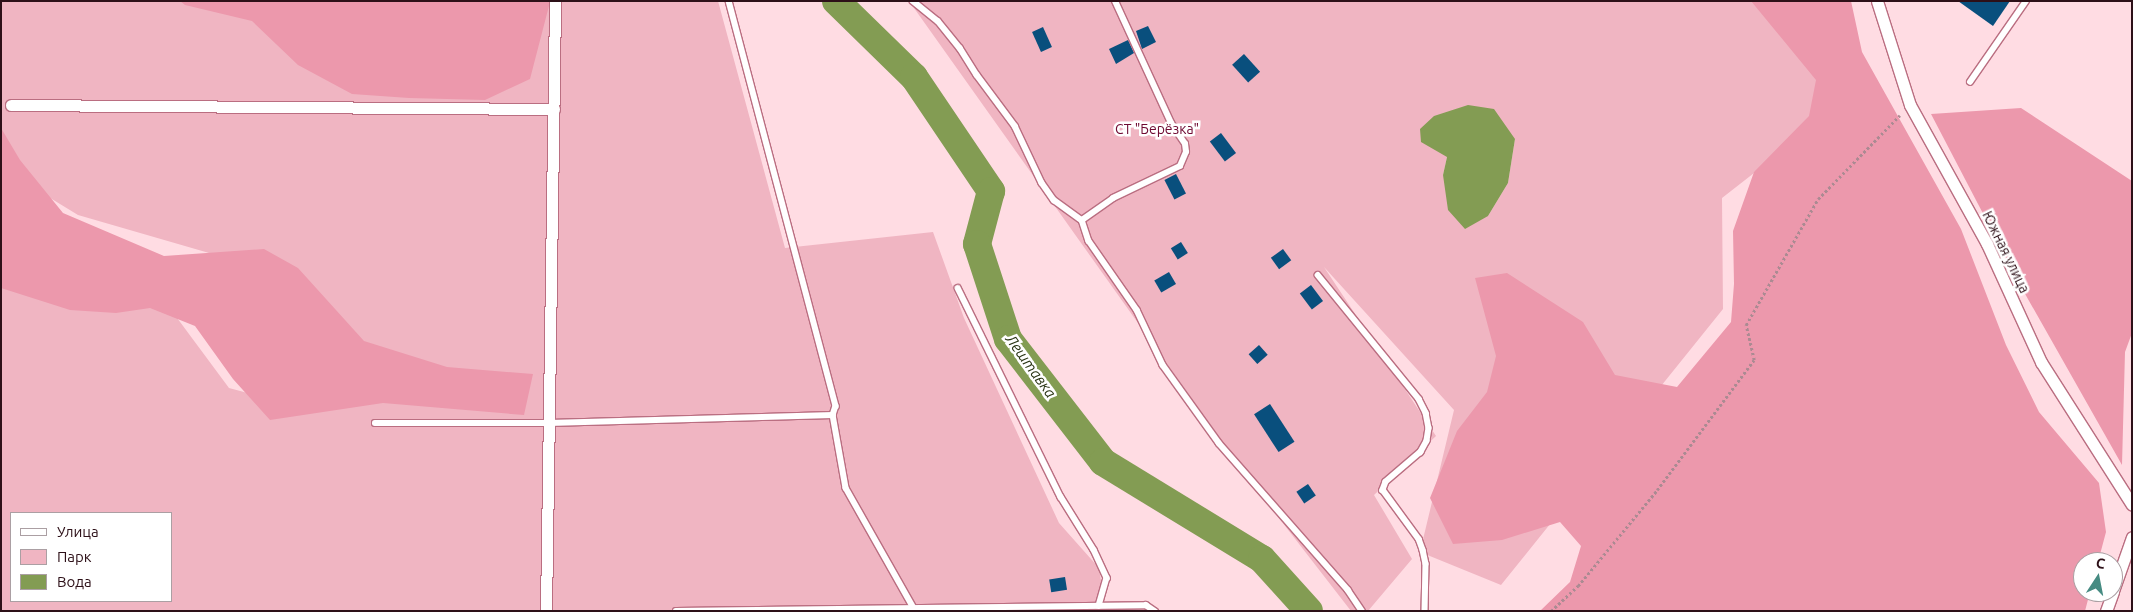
<!DOCTYPE html>
<html>
<head>
<meta charset="utf-8">
<style>
  body { margin:0 }
  #map { position:relative; width:2133px; height:612px; overflow:hidden; background:#ffdce3; font-family:Ubuntu,sans-serif }
  div>[style] { position:absolute }
  .green>* { inset:0; background:#f0b5c2 }
  .forest>* { inset:0; background:#ec98ac }
  .water>* { inset:0; background:#839c53 }
  .river>* { height:28px; margin:-14px; padding:0 14px; transform-origin:14px; border-radius:14px; background:#839c53 }
  .building>* { inset:0; background:#094f7d; transform-origin:0 0 }
  .path>* { height:2.5px; margin-top:-1.25px; transform-origin:0; background:repeating-linear-gradient(90deg,#ab8a92 0 2.5px,transparent 0 5px) }
  .roads { filter:drop-shadow(1px 0 #ba6e81) drop-shadow(-1px 0 #ba6e81) drop-shadow(0 1px #ba6e81) drop-shadow(0 -1px #ba6e81) }
  .service>* { height:5.5px; margin:-2.75px; padding:0 2.75px; transform-origin:2.75px; border-radius:2.75px; background:#fff }
  .minor>* { height:11px; margin:-5.5px; padding:0 5.5px; transform-origin:5.5px; border-radius:5.5px; background:#fff }
  span { translate:-50% -50%; white-space:nowrap; text-align:center; line-height:1.15; -webkit-text-stroke:5px #fff; paint-order:stroke }
  .park-label { font-size:14px; color:#6e0932 }
  .street-label { font-size:14px; color:#2d1018 }
  .water-label { font-size:15px; color:#283313; font-style:italic }
  .frame { position:absolute; inset:0; border:2px solid #2d1018; pointer-events:none }
  .legend { position:absolute; left:10px; top:512px; width:162px; height:90px; box-sizing:border-box; background:#fff; border:1px solid #ab9fa3; margin:0; padding:6px 9px; list-style:none; font-size:15px; color:#2d1018 }
  .legend li { display:flex; align-items:center; gap:10px; height:25px }
  .legend b { width:25px; border:1px solid #ab9fa3 }
  .north { position:absolute; left:2073px; top:552px; width:50px; height:50px; box-sizing:border-box; background:#fff; border:1px solid #ab9fa3; border-radius:50%; rotate:11deg; font-size:14px; font-weight:700; line-height:20px; text-align:center; color:#2d1018 }
  .north::after { content:''; display:block; margin:auto; width:18px; height:22px; background:#468b82; clip-path:polygon(50% 0,100% 100%,50% 72%,0 100%) }
</style>
</head>
<body>
<div id="map">
  <div class="green">
    <div style="clip-path:polygon(evenodd,1px 1px,718px 1px,785px 248px,933px 232px,964px 318px,1059px 523px,1099px 568px,1106px 611px,1px 611px,1px 263px,166px 303px,229px 388px,288px 404px,254px 266px,78px 215px,24px 182px,1px 143px,1px 1px,11px 513px,171px 513px,171px 601px,11px 601px,11px 513px)"></div>
    <div style="clip-path:polygon(evenodd,909px 1px,1808px 1px,1831px 113px,1722px 198px,1723px 309px,1501px 585px,1420px 552px,1454px 410px,1324px 267px,1436px 436px,1374px 495px,1412px 559px,1368px 611px,1351px 611px,1251px 482px,909px 1px,1515px 139px,1508px 183px,1488px 216px,1443px 175px,1447px 157px,1515px 139px)"></div>
  </div>
  <div class="forest">
    <div style="clip-path:polygon(180px 1px,550px 1px,550px 2px,530px 79px,485px 100px,409px 98px,352px 94px,298px 65px,252px 21px,185px 5px)"></div>
    <div style="clip-path:polygon(1751px 1px,1851px 1px,1862px 52px,1961px 229px,2006px 345px,2039px 412px,2099px 483px,2106px 532px,2098px 562px,2083px 562px,2083px 592px,2090px 592px,2085px 611px,1540px 611px,1570px 582px,1581px 546px,1560px 522px,1502px 540px,1453px 544px,1430px 498px,1457px 431px,1487px 392px,1496px 356px,1475px 278px,1507px 273px,1583px 322px,1615px 375px,1677px 387px,1731px 322px,1734px 284px,1733px 231px,1754px 172px,1809px 116px,1816px 80px)"></div>
    <div style="clip-path:polygon(2021px 108px,2132px 181px,2132px 333px,2125px 352px,2122px 465px,2024px 292px,1931px 114px)"></div>
    <div style="clip-path:polygon(1px 128px,20px 160px,63px 213px,164px 256px,264px 249px,298px 268px,364px 341px,447px 367px,533px 374px,524px 415px,383px 403px,270px 420px,233px 379px,195px 326px,150px 308px,116px 313px,70px 310px,1px 288px)"></div>
  </div>
  <div class="water">
    <div style="clip-path:polygon(1468px 105px,1494px 109px,1515px 139px,1508px 183px,1488px 216px,1465px 229px,1448px 210px,1443px 175px,1447px 157px,1421px 142px,1420px 129px,1434px 116px)"></div>
  </div>
  <div class="river">
    <div style="left:836px;top:1px;width:109px;rotate:44.3deg"></div>
    <div style="left:914px;top:77px;width:138px;rotate:56deg"></div>
    <div style="left:991px;top:191px;width:55px;rotate:104.8deg"></div>
    <div style="left:977px;top:244px;width:100px;rotate:71.9deg"></div>
    <div style="left:1008px;top:339px;width:155px;rotate:52.3deg"></div>
    <div style="left:1103px;top:462px;width:186px;rotate:31.4deg"></div>
    <div style="left:1262px;top:559px;width:70px;rotate:47.9deg"></div>
  </div>
  <div class="building">
    <div style="clip-path:polygon(1958px 1px,2010px 1px,1993px 26px)"></div>
    <div style="clip-path:polygon(1148px 26px,1156px 42px,1142px 49px,1136px 31px)"></div>
    <div style="left:1043px;top:27px;width:22px;height:12px;rotate:66deg"></div>
    <div style="clip-path:polygon(1128px 40px,1134px 53px,1116px 64px,1109px 49px)"></div>
    <div style="left:1244px;top:54px;width:24px;height:16px;rotate:48deg"></div>
    <div style="left:1221px;top:133px;width:25px;height:14px;rotate:53deg"></div>
    <div style="left:1176px;top:174px;width:22px;height:13px;rotate:63deg"></div>
    <div style="left:1181px;top:242px;width:13px;height:12px;rotate:58deg"></div>
    <div style="left:1283px;top:249px;width:14px;height:15px;rotate:54deg"></div>
    <div style="left:1169px;top:272px;width:14px;height:17px;rotate:60deg"></div>
    <div style="left:1311px;top:285px;width:20px;height:14px;rotate:53deg"></div>
    <div style="left:1259px;top:345px;width:13px;height:14px;rotate:48deg"></div>
    <div style="left:1270px;top:404px;width:45px;height:19px;rotate:57deg"></div>
    <div style="left:1308px;top:484px;width:14px;height:14px;rotate:56deg"></div>
    <div style="left:1065px;top:577px;width:13px;height:16px;rotate:81deg"></div>
  </div>
  <div class="path">
    <div style="left:1551px;top:611px;width:37px;rotate:-43deg"></div>
    <div style="left:1578px;top:586px;width:124px;rotate:-50.5deg"></div>
    <div style="left:1657px;top:490px;width:162px;rotate:-53.3deg"></div>
    <div style="left:1754px;top:360px;width:36px;rotate:-103deg"></div>
    <div style="left:1746px;top:325px;width:145px;rotate:-60.3deg"></div>
    <div style="left:1818px;top:199px;width:117px;rotate:-45.7deg"></div>
  </div>
  <div class="roads">
    <div class="service">
      <div style="left:729px;top:1px;width:419px;rotate:75.2deg"></div>
      <div style="left:836px;top:406px;width:9px;rotate:108deg"></div>
      <div style="left:833px;top:415px;width:74px;rotate:79.9deg"></div>
      <div style="left:846px;top:488px;width:138px;rotate:60.5deg"></div>
      <div style="left:913px;top:1px;width:32px;rotate:39deg"></div>
      <div style="left:938px;top:21px;width:35px;rotate:51deg"></div>
      <div style="left:960px;top:48px;width:32px;rotate:58deg"></div>
      <div style="left:977px;top:75px;width:64px;rotate:53.3deg"></div>
      <div style="left:1015px;top:126px;width:63px;rotate:64.7deg"></div>
      <div style="left:1042px;top:183px;width:21px;rotate:55deg"></div>
      <div style="left:1054px;top:200px;width:34px;rotate:36deg"></div>
      <div style="left:1082px;top:220px;width:22px;rotate:72deg"></div>
      <div style="left:1089px;top:241px;width:84px;rotate:55.2deg"></div>
      <div style="left:1137px;top:310px;width:61px;rotate:64.7deg"></div>
      <div style="left:1163px;top:365px;width:96px;rotate:54.3deg"></div>
      <div style="left:1219px;top:443px;width:196px;rotate:48.7deg"></div>
      <div style="left:1348px;top:590px;width:25px;rotate:56deg"></div>
      <div style="left:1970px;top:82px;width:98px;rotate:-55.3deg"></div>
      <div style="left:1082px;top:220px;width:38px;rotate:-35deg"></div>
      <div style="left:1113px;top:198px;width:74px;rotate:-25.5deg"></div>
      <div style="left:1180px;top:166px;width:15px;rotate:-67deg"></div>
      <div style="left:1186px;top:152px;width:8px;rotate:-97deg"></div>
      <div style="left:1185px;top:144px;width:25px;rotate:-124deg"></div>
      <div style="left:1171px;top:123px;width:134px;rotate:-114.7deg"></div>
      <div style="left:1318px;top:275px;width:160px;rotate:50.8deg"></div>
      <div style="left:1419px;top:399px;width:16px;rotate:63deg"></div>
      <div style="left:1426px;top:413px;width:15px;rotate:79deg"></div>
      <div style="left:1429px;top:428px;width:13px;rotate:99deg"></div>
      <div style="left:1427px;top:441px;width:13px;rotate:119deg"></div>
      <div style="left:1421px;top:452px;width:46px;rotate:139.4deg"></div>
      <div style="left:1386px;top:482px;width:9px;rotate:111deg"></div>
      <div style="left:1383px;top:490px;width:61px;rotate:53.7deg"></div>
      <div style="left:1419px;top:539px;width:12px;rotate:70deg"></div>
      <div style="left:1423px;top:550px;width:14px;rotate:78deg"></div>
      <div style="left:1426px;top:564px;width:47px;rotate:91.2deg"></div>
      <div style="left:958px;top:288px;width:233px;rotate:63.8deg"></div>
      <div style="left:1061px;top:497px;width:62px;rotate:58.1deg"></div>
      <div style="left:1094px;top:550px;width:31px;rotate:65deg"></div>
      <div style="left:1107px;top:578px;width:29px;rotate:106deg"></div>
      <div style="left:375px;top:423px;width:174px"></div>
      <div style="left:549px;top:423px;width:284px;rotate:-1.6deg"></div>
      <div style="left:676px;top:611px;width:470px;rotate:-0.7deg"></div>
      <div style="left:1146px;top:605px;width:11px;rotate:34deg"></div>
    </div>
    <div class="minor">
      <div style="left:1877px;top:1px;width:109px;rotate:72.4deg"></div>
      <div style="left:1910px;top:105px;width:159px;rotate:61deg"></div>
      <div style="left:1987px;top:244px;width:130px;rotate:65.4deg"></div>
      <div style="left:2041px;top:362px;width:169px;rotate:57.5deg"></div>
      <div style="left:11px;top:105px;width:543px;rotate:0.42deg"></div>
      <div style="left:2113px;top:591px;width:57px;rotate:-70.6deg"></div>
      <div style="left:546px;top:611px;width:610px;rotate:-89.15deg"></div>
      <div style="left:2106px;top:611px;width:20px;rotate:-70deg"></div>
    </div>
  </div>
  <div class="park-label">
    <span style="left:1157px;top:129px">СТ "Берёзка"</span>
  </div>
  <div class="street-label">
    <span style="left:2006px;top:252px;rotate:64deg">Южная улица</span>
  </div>
  <div class="water-label">
    <span style="left:1031px;top:366px;rotate:54deg">Лештавка</span>
  </div>
  <div class="frame"></div>
  <ul class="legend">
  <li><b style="height:6px;background:#fff"></b>Улица</li>
  <li><b style="height:14px;background:#f0b5c2"></b>Парк</li>
  <li><b style="height:14px;background:#839c53"></b>Вода</li>
  </ul>
  <div class="north">С</div>
</div>
</body>
</html>
